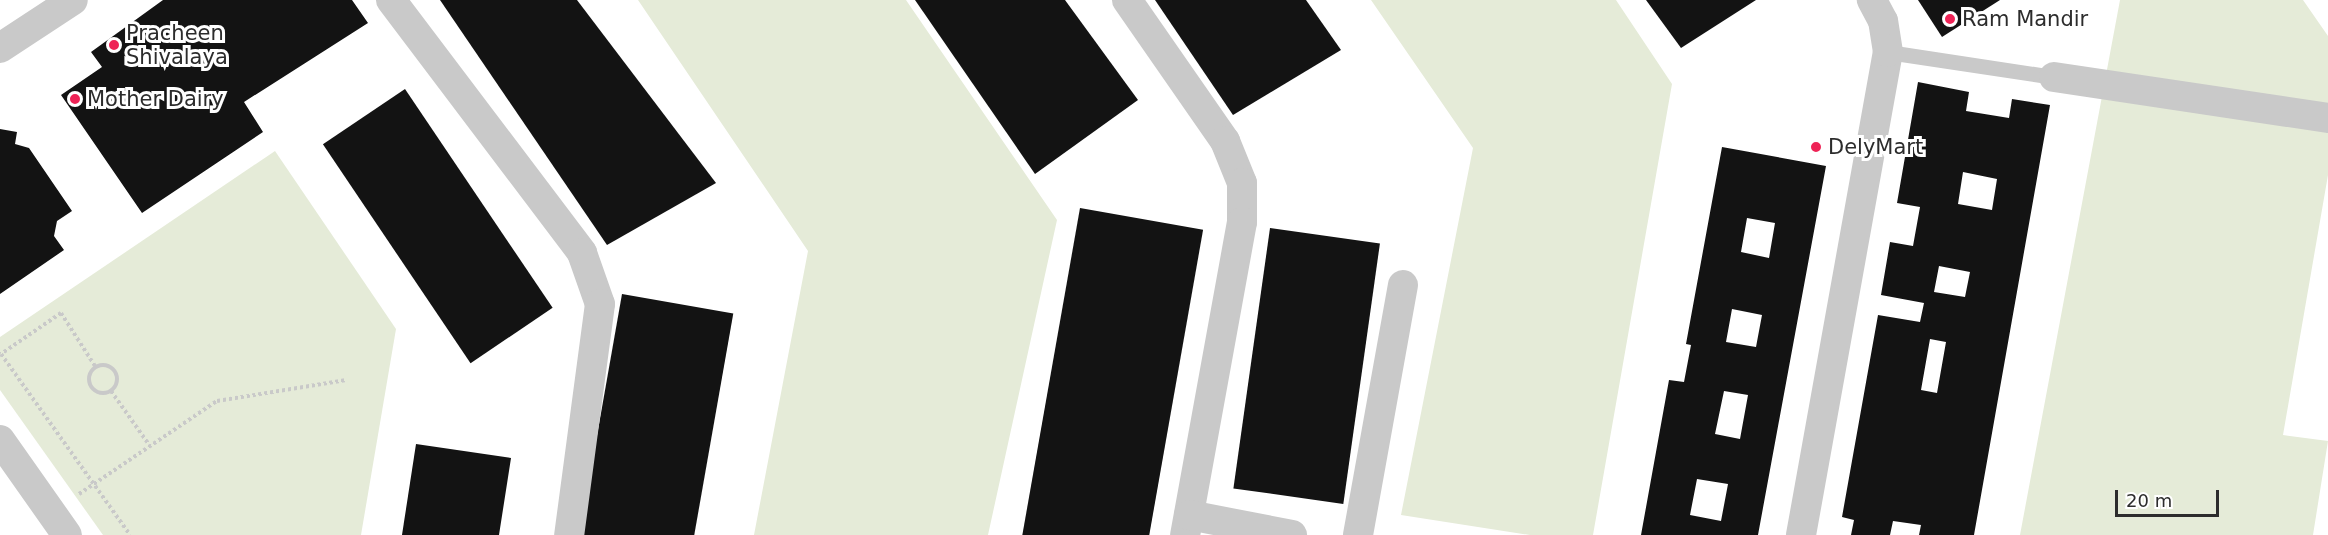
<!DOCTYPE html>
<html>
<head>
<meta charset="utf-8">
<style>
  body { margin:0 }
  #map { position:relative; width:2328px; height:535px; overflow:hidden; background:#fff; font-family:"DejaVu Sans",sans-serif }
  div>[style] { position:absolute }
  .green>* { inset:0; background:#e5ebd8 }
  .building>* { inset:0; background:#131313; transform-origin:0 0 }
  .path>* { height:4px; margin-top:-2px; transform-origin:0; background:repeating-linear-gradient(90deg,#c9c9c9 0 3px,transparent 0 6px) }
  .path>.ring { margin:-2px; padding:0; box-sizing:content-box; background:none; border:4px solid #c9c9c9; border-radius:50% }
  .lane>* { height:15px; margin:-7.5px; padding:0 7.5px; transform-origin:7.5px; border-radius:7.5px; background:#c9c9c9 }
  .street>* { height:30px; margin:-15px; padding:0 15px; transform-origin:15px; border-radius:15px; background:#c9c9c9 }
  .dots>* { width:16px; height:16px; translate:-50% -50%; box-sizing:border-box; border:3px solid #fff; border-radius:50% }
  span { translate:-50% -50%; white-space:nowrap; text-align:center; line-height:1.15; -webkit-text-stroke:6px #fff; paint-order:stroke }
  .poi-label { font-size:21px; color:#2c2c2c }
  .left { translate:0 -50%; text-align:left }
  .scale { position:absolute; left:2115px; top:490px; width:104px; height:27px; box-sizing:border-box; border:3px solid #2c2c2c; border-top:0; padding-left:8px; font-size:18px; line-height:21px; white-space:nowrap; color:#2c2c2c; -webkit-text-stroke:4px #fff; paint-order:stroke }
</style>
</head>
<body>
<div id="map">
  <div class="green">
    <div style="clip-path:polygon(638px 0,906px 0,1057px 220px,988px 535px,754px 535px,808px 251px)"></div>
    <div style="clip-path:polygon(1371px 0,1616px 0,1672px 84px,1593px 535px,1530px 535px,1401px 515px,1473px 148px)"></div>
    <div style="clip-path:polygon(2120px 0,2303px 0,2328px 36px,2328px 175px,2283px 435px,2328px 441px,2313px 535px,2020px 535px)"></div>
    <div style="clip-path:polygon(275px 151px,396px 329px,361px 535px,103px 535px,0 390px,0 337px)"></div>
  </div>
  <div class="building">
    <div style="clip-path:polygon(163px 0,352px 0,368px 23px,244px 102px,263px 132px,142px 213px,61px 95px,102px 67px,91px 52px)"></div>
    <div style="clip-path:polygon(440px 0,577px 0,716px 183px,607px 245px)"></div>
    <div style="clip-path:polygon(915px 0,1065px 0,1138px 100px,1035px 174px)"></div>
    <div style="clip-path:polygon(1155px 0,1306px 0,1341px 50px,1233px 115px)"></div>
    <div style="clip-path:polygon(1646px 0,1756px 0,1681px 48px)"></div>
    <div style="clip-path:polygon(1918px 0,2000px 0,1942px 37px)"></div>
    <div style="clip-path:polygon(evenodd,1918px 82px,1969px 92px,1966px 111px,2009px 118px,2012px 99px,2050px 105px,1974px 535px,1919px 535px,1921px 525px,1893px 521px,1890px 535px,1851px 535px,1854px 520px,1842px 517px,1878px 315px,1920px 322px,1924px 303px,1881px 295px,1890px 242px,1913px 246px,1920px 207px,1897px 203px,1918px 82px,1963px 172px,1997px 179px,1992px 210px,1958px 204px,1963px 172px,1918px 82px,1939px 266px,1970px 272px,1965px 297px,1934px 292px,1939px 266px,1918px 82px,1930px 339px,1946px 342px,1937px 393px,1921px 390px,1930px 339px)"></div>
    <div style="left:405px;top:89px;width:264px;height:99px;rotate:56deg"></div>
    <div style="clip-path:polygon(0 129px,17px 132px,15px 144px,29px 148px,72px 211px,57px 221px,54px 236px,64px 250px,0 294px)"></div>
    <div style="clip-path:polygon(evenodd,1722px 147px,1826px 166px,1758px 535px,1641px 535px,1669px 380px,1684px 382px,1691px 345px,1686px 344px,1722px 147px,1747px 218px,1775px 223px,1769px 258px,1741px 252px,1747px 218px,1722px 147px,1732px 309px,1762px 315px,1756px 347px,1726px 342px,1732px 309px,1722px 147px,1724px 391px,1748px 395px,1740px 439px,1715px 434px,1724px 391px,1722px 147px,1697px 479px,1728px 484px,1721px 521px,1690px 515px,1697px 479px)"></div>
    <div style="left:1080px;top:208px;width:125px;height:332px;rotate:10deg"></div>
    <div style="left:1270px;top:228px;width:111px;height:263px;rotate:8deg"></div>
    <div style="left:622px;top:294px;width:113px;height:245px;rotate:10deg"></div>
    <div style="clip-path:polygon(416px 444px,511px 458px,499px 535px,402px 535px)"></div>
  </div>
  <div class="path">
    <div class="ring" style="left:89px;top:365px;width:24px;height:24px"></div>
    <div style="left:95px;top:366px;width:63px;rotate:-122.7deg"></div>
    <div style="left:61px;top:313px;width:73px;rotate:145.7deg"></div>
    <div style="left:1px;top:354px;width:222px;rotate:54.5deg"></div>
    <div style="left:111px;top:391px;width:67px;rotate:54.7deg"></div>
    <div style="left:79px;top:494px;width:166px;rotate:-34deg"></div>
    <div style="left:217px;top:401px;width:131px;rotate:-9.2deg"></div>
  </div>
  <div class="lane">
    <div style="left:1888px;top:52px;width:168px;rotate:8.6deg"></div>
  </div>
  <div class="street">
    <div style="left:391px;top:0;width:317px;rotate:52.9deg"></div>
    <div style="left:582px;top:253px;width:54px;rotate:70.6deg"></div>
    <div style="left:600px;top:304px;width:233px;rotate:97.6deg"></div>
    <div style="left:1127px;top:0;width:172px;rotate:55.2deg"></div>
    <div style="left:1225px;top:141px;width:45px;rotate:68deg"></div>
    <div style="left:1242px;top:183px;width:39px;rotate:90deg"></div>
    <div style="left:1242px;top:222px;width:318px;rotate:100.3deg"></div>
    <div style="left:0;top:48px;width:87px;rotate:-33.3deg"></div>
    <div style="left:2054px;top:77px;width:277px;rotate:8.5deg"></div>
    <div style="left:0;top:440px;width:116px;rotate:54.8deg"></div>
    <div style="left:1189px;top:515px;width:105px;rotate:11deg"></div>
    <div style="left:1358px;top:535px;width:254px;rotate:-79.8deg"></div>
    <div style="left:1801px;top:535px;width:491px;rotate:-79.8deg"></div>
    <div style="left:1888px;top:52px;width:31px;rotate:-99deg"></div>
    <div style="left:1883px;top:21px;width:24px;rotate:-118deg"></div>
  </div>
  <div class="dots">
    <div style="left:1950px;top:19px;background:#ee2356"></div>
    <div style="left:114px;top:45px;background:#ee2356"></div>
    <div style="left:75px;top:99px;background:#ee2356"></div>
    <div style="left:1816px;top:147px;background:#ee2356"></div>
  </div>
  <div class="poi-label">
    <span class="left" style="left:1962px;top:19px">Ram Mandir</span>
    <span class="left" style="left:126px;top:45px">Pracheen<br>Shivalaya</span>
    <span class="left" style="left:87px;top:99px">Mother Dairy</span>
    <span class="left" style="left:1828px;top:147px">DelyMart</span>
  </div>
  <div class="scale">20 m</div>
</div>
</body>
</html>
